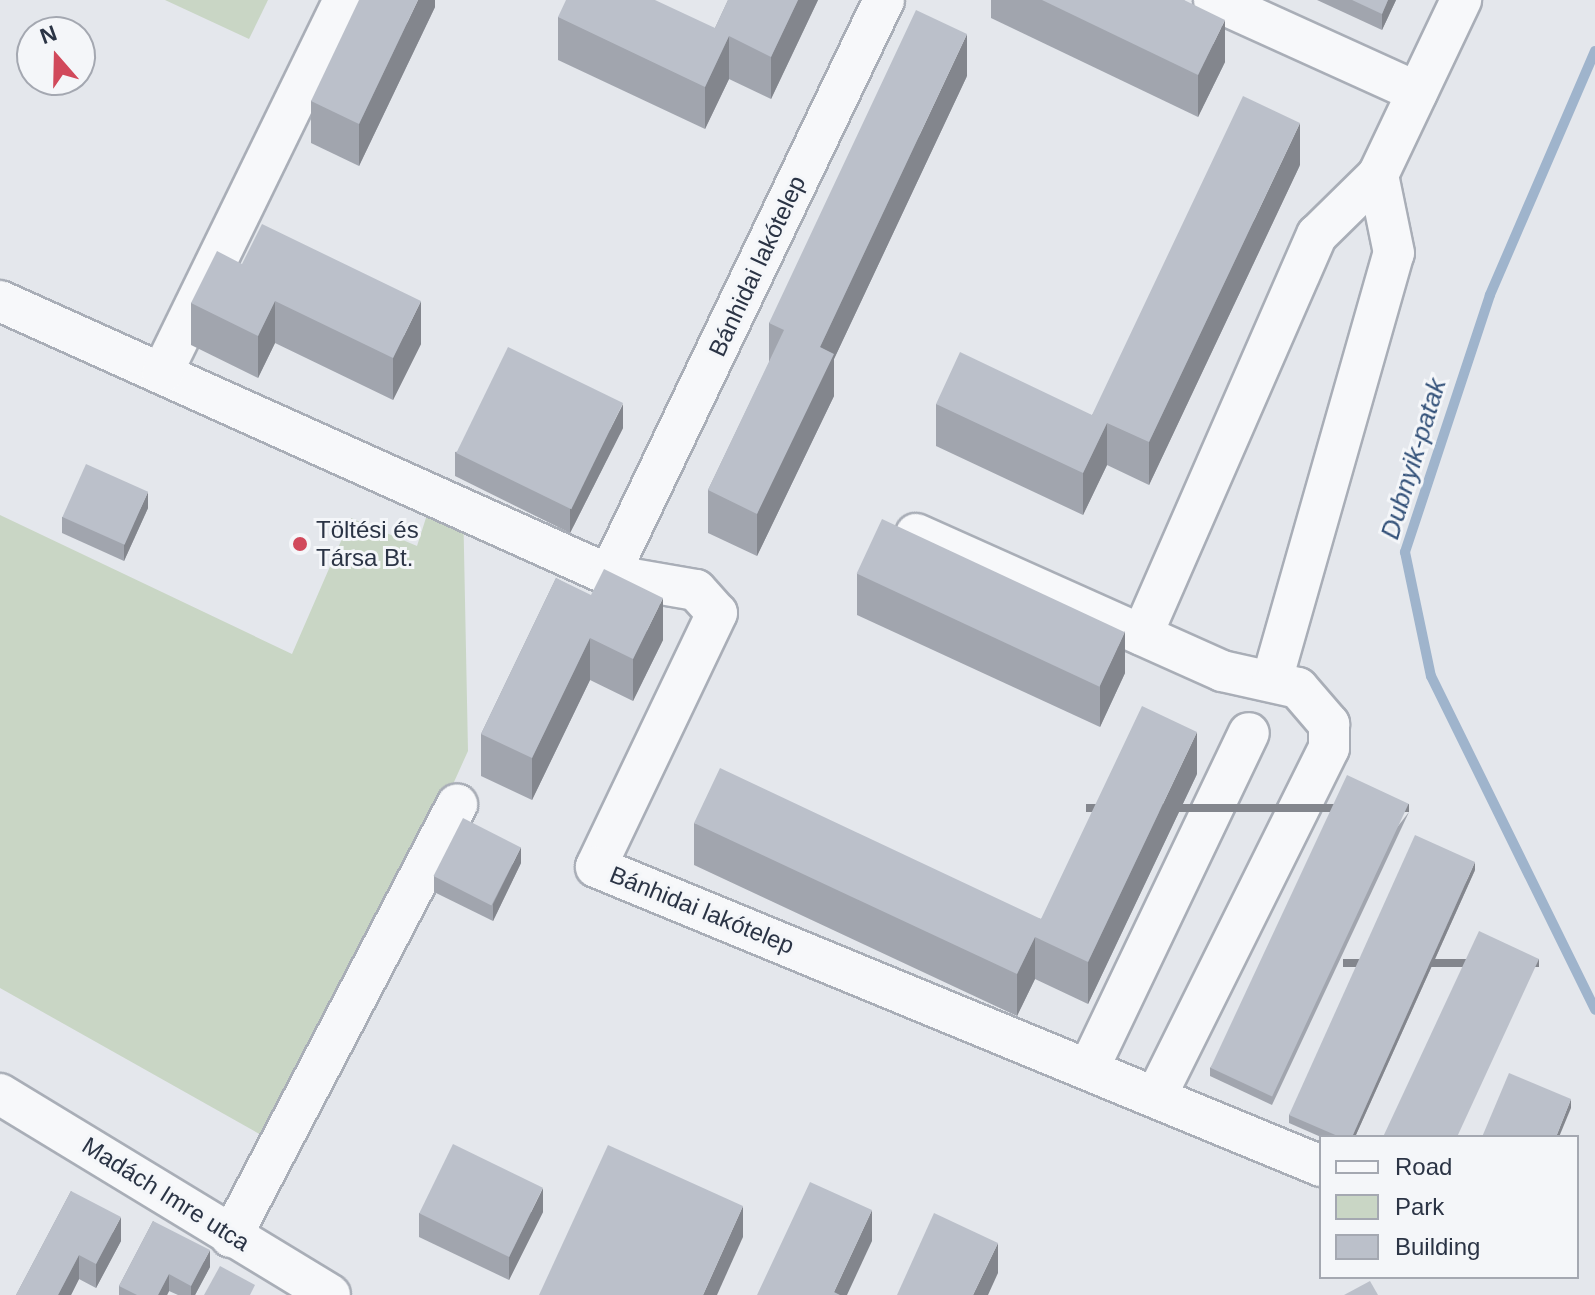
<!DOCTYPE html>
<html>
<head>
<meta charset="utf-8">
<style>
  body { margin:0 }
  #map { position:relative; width:1595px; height:1295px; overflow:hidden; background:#e4e7ec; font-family:Helvetica,sans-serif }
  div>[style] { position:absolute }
  .green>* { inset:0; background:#c9d6c5 }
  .stream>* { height:10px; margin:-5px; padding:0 5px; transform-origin:5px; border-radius:5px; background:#9fb4cc }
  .roads { filter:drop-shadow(2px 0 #a9aeb7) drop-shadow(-2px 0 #a9aeb7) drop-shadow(0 2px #a9aeb7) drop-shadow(0 -2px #a9aeb7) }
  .minor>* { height:40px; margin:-20px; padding:0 20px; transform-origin:20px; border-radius:20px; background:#f7f8fa }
  .wall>* { inset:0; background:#a1a5ae }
  .shaded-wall>* { inset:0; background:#83868d; transform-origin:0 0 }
  .building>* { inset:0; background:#bbc0ca; transform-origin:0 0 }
  .dots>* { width:22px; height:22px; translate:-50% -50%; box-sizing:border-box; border:4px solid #f4f6f9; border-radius:50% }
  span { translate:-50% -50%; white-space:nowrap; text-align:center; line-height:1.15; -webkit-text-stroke:6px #f4f6f9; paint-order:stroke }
  .street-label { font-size:24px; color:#2b3445 }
  .poi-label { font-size:24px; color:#2b3445 }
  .left { translate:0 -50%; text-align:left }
  .water-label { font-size:26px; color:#34527a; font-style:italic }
  .legend { position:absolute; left:1319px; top:1135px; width:260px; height:144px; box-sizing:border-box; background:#f4f6f9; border:2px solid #a4a8b1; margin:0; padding:10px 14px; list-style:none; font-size:24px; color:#2b3445 }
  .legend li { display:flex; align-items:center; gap:16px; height:40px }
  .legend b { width:40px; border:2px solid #a4a8b1 }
  .north { position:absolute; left:16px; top:16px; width:80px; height:80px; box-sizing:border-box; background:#f4f6f9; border:2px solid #a4a8b1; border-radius:50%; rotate:340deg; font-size:22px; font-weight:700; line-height:32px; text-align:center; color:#2b3445 }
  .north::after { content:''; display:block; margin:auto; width:28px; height:36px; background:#d1495b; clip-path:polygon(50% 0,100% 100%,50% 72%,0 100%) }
</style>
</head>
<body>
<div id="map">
  <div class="green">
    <div style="clip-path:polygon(165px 0,268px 0,249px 39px)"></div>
    <div style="clip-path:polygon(440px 474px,463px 500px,468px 751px,288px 1150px,0 988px,0 515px,292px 654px,351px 518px,417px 546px)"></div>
  </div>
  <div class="stream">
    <div style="left:1595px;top:51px;width:266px;rotate:113.3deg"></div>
    <div style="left:1490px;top:295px;width:271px;rotate:108.3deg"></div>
    <div style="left:1405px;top:552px;width:127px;rotate:78.2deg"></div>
    <div style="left:1431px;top:676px;width:372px;rotate:63.8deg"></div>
  </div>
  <div class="roads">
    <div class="minor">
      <div style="left:1214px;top:0;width:223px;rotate:24.4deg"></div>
      <div style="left:0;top:301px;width:668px;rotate:24.22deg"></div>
      <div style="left:609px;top:575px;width:88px;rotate:9.8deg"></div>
      <div style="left:696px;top:590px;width:31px;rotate:48deg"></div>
      <div style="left:717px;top:613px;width:281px;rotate:115.5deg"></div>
      <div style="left:596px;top:867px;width:784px;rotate:22.41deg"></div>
      <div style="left:162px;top:373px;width:415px;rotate:-64deg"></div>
      <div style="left:916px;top:534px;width:335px;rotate:24.1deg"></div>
      <div style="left:1222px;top:671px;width:78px;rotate:12.6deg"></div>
      <div style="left:1298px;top:688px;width:48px;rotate:49.3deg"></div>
      <div style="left:1329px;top:724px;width:24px;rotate:90deg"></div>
      <div style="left:1329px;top:748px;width:389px;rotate:116.4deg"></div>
      <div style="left:609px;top:575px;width:637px;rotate:-64.44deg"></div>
      <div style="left:1142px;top:635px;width:437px;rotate:-66.4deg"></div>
      <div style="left:1317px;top:235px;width:86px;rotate:-44.5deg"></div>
      <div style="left:1378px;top:175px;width:194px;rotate:-64.6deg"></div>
      <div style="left:1272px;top:680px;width:444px;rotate:-74.1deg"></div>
      <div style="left:1394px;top:253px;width:80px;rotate:-101.6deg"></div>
      <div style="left:1089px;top:1068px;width:371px;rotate:-64.5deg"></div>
      <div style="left:0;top:1094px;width:386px;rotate:31.3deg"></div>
      <div style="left:231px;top:1237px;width:488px;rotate:-62.4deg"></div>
    </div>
  </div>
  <div class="wall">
    <div style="clip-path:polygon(435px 0,435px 7px,359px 166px,311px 143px,311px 101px)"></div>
    <div style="clip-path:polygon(728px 0,818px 0,771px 99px,729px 79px,705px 129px,558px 60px,558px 17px,715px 28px)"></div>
    <div style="clip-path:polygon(991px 0,1184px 0,1225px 62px,1198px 117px,991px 18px)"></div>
    <div style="clip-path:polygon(1317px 0,1396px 0,1382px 30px)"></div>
    <div style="clip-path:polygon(967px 76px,834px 359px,834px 396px,757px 556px,708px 533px,708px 490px,769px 363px,769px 323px)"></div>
    <div style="clip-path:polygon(1300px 165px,1149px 485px,1107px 465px,1083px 515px,936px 446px,936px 404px,1092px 415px)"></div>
    <div style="clip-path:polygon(242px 264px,421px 344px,393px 400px,275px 343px,258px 378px,191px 345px,191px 303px)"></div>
    <div style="clip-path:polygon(623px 428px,570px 533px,455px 476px,455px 452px)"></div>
    <div style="clip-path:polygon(148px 508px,124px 561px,62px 533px,62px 517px)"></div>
    <div style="clip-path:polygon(857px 573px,1125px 673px,1100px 727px,857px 615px)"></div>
    <div style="clip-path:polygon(556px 578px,663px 640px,633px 701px,590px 680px,532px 800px,481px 776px,481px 734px)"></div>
    <div style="clip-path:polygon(1197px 774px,1088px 1004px,1035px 979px,1017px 1016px,694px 865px,694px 823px,1041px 919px)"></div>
    <div style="clip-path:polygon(1409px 812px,1272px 1105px,1210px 1076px,1210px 1068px)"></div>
    <div style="clip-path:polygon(521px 863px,493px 921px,434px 892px,434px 876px)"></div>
    <div style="clip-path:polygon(1475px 870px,1355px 1137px,1321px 1137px,1289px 1123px,1289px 1115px)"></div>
    <div style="clip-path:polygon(71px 1191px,121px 1241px,96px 1288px,79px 1279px,71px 1295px,16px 1295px)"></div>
    <div style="clip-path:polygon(543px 1212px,509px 1280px,419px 1237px,419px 1213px)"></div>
    <div style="clip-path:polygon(153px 1221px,210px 1267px,195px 1295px,178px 1295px,169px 1291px,167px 1295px,119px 1295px,119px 1286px)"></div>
  </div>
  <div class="shaded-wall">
    <div style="clip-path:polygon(418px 0,435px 0,435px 7px,359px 166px,359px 124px)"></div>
    <div style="clip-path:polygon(798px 0,818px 0,771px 99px,771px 57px)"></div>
    <div style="clip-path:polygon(1388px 0,1396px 0,1382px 30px,1382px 14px)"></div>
    <div style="clip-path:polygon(1225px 20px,1225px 62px,1198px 117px,1198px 75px)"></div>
    <div style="clip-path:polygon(967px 34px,967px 76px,834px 359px,834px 396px,757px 556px,757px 514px,820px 347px)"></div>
    <div style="clip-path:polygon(729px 36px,729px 79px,705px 129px,705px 87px)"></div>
    <div style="clip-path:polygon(1300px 123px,1300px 165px,1149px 485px,1149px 442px)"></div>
    <div style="clip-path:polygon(275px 301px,275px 343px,258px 378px,258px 336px)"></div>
    <div style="clip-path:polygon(421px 301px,421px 344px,393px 400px,393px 358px)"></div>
    <div style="clip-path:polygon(623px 404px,623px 428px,570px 533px,570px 509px)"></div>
    <div style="clip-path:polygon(1107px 423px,1107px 465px,1083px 515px,1083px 473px)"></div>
    <div style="clip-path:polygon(148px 492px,148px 508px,124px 561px,124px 544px)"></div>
    <div style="clip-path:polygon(663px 598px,663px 640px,633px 701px,633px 659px)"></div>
    <div style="clip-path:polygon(1125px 631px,1125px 673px,1100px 727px,1100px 685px)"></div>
    <div style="clip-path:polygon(590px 638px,590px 680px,532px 800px,532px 758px)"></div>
    <div style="clip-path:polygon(1197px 732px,1197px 774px,1088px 1004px,1088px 962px)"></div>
    <div style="left:1409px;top:804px;width:8px;height:323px;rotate:90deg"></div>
    <div style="clip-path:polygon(521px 847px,521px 863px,493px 921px,493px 904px)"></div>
    <div style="clip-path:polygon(1475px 862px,1475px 870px,1355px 1137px,1352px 1137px)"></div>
    <div style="clip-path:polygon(1035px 937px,1035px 979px,1017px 1016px,1017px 974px)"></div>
    <div style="left:1539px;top:959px;width:8px;height:196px;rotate:90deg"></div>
    <div style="clip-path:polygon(1571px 1099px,1571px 1108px,1559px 1137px,1556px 1137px)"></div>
    <div style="clip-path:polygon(543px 1188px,543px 1212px,509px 1280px,509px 1257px)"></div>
    <div style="clip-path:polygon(743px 1206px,743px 1237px,717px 1295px,703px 1295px)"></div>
    <div style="clip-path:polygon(872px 1210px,872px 1241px,847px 1295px,834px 1295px,834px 1292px)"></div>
    <div style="clip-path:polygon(121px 1217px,121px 1241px,96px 1288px,96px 1264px)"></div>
    <div style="clip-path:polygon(998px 1243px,998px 1273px,988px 1295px,973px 1295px)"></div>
    <div style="clip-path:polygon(210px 1250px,210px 1267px,195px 1295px,191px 1295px,191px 1286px)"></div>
    <div style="clip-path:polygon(79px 1255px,79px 1279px,71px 1295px,58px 1295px)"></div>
    <div style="clip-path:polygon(169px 1274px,169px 1291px,167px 1295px,158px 1295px)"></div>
  </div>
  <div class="building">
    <div style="clip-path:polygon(359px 0,418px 0,359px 124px,311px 101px)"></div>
    <div style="clip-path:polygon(566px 0,655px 0,715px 28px,728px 0,798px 0,771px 57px,729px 36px,705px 87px,558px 17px)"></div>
    <div style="clip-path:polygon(1042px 0,1184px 0,1225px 20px,1198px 75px)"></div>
    <div style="clip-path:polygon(1352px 0,1388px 0,1382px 14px)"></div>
    <div style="clip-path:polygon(916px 10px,967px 34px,820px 347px,834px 354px,757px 514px,708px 490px,784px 330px,769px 323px)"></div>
    <div style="clip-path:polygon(1243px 96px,1300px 123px,1149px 442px,1107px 423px,1083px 473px,936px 404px,960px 352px,1092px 415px)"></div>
    <div style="clip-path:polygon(262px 224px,421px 301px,393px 358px,275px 301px,258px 336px,191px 303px,217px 251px,242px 264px)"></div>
    <div style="left:508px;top:347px;width:128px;height:118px;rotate:26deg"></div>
    <div style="left:86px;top:464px;width:68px;height:58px;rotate:24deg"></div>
    <div style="left:882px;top:519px;width:268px;height:60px;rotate:25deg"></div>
    <div style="clip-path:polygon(604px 569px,663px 598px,633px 659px,590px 638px,532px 758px,481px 734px,556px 578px,591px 595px)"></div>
    <div style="clip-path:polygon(1142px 706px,1197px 732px,1088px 962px,1035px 937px,1017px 974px,694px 823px,720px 768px,1041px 919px)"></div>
    <div style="left:1347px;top:775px;width:68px;height:323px;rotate:25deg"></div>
    <div style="left:463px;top:818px;width:65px;height:65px;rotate:27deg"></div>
    <div style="clip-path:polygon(1415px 835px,1475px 862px,1352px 1137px,1340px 1137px,1289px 1115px)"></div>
    <div style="clip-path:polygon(1479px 931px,1539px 959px,1457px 1137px,1383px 1137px)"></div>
    <div style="clip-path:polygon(1509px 1073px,1571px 1099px,1556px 1137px,1482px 1137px)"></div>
    <div style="left:453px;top:1144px;width:100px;height:77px;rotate:26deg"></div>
    <div style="clip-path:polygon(608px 1145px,743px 1206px,703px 1295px,539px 1295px)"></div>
    <div style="clip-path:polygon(810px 1182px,872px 1210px,834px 1292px,840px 1295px,757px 1295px)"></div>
    <div style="clip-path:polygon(71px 1191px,121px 1217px,96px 1264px,79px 1255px,58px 1295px,16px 1295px)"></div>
    <div style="clip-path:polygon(934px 1213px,998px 1243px,973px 1295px,897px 1295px)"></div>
    <div style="clip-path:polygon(153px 1221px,210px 1250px,191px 1286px,169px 1274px,158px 1295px,137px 1295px,119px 1286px)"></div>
    <div style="clip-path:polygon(220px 1266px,255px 1285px,250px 1295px,204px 1295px)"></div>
    <div style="clip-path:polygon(1370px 1281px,1378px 1295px,1344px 1295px)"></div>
  </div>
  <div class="dots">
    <div style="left:300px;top:544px;background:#d1495b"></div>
  </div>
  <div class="street-label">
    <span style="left:757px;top:266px;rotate:-65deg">Bánhidai lakótelep</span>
    <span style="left:702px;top:910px;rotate:22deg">Bánhidai lakótelep</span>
    <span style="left:166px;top:1194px;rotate:32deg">Madách Imre utca</span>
  </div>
  <div class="poi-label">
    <span class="left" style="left:316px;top:544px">Töltési és<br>Társa Bt.</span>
  </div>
  <div class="water-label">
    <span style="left:1414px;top:459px;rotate:-73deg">Dubnyik-patak</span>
  </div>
  <ul class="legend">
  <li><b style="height:10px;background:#f7f8fa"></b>Road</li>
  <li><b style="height:22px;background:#c9d6c5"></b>Park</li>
  <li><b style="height:22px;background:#bbc0ca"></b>Building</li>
  </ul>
  <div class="north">N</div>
</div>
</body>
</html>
